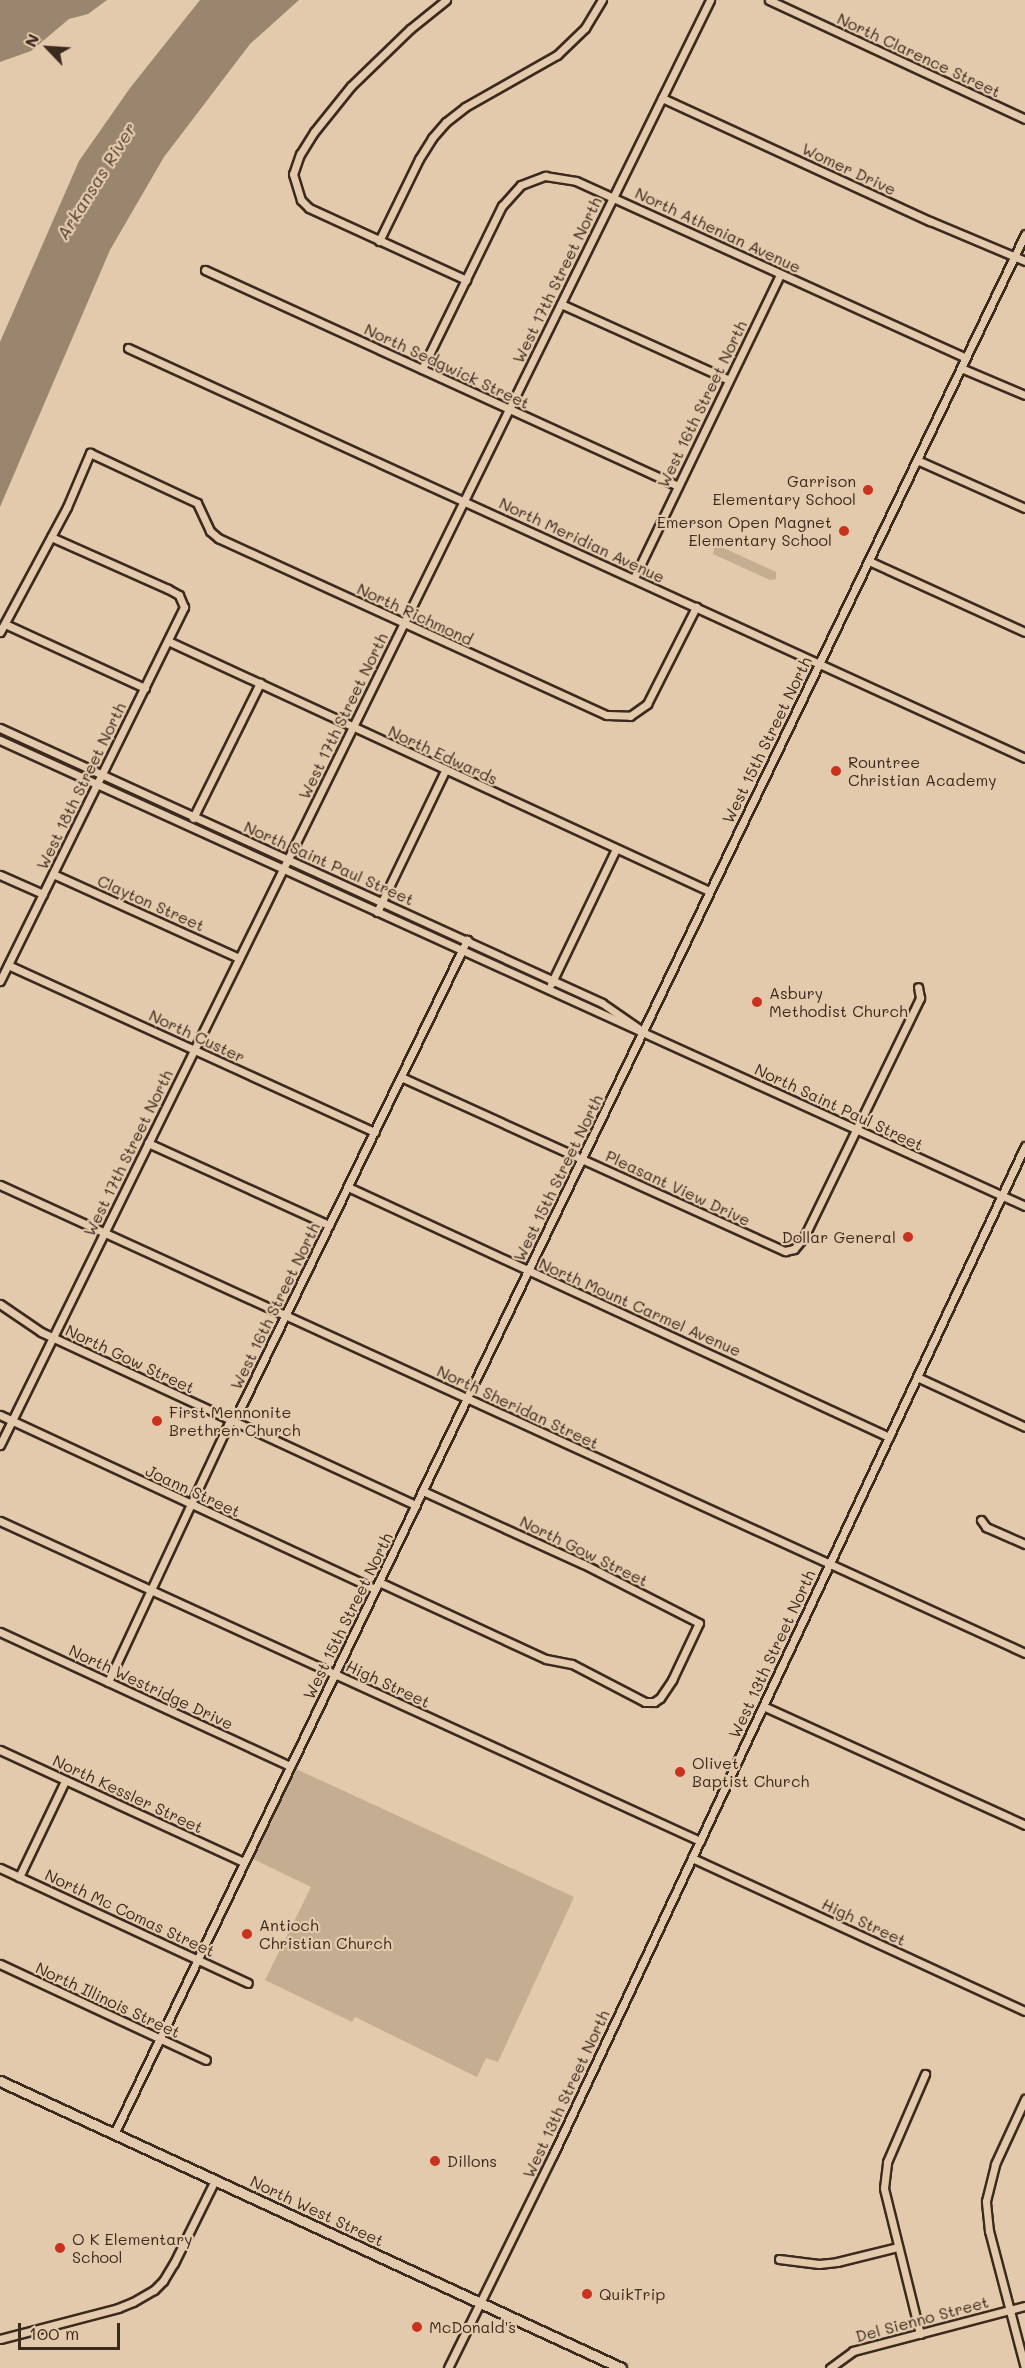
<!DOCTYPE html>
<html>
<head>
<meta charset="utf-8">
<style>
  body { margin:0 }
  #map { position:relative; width:1025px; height:2368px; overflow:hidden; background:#e4caac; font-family:Mali,sans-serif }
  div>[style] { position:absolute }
  .green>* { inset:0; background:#c5ad92 }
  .water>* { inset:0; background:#9a856e }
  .roads { filter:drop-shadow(2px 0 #3b2a1e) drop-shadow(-2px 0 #3b2a1e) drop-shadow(0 2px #3b2a1e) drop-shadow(0 -2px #3b2a1e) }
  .minor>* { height:7px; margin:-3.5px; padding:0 3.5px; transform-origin:3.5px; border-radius:3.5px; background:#e4caac }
  .major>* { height:9px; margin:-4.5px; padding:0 4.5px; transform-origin:4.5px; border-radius:4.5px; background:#e4caac }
  .dots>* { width:16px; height:16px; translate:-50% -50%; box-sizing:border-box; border:3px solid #e4caac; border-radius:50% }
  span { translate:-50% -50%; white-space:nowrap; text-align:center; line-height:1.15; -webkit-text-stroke:4.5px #e4caac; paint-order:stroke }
  .street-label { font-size:16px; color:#3b2a1e }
  .poi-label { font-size:16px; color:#3b2a1e }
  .right { translate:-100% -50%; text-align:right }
  .left { translate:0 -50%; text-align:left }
  .water-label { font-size:18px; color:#4e3c2e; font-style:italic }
  .north { position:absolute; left:18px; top:18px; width:60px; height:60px; -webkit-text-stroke:4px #e4caac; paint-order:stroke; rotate:295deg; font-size:16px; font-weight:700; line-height:24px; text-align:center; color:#3b2a1e }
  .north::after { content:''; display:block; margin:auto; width:21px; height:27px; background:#3b2a1e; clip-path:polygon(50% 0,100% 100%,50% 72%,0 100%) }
  .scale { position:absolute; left:18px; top:2323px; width:102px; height:27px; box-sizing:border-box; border:3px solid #3b2a1e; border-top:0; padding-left:8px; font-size:18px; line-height:21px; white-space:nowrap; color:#3b2a1e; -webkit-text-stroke:4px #e4caac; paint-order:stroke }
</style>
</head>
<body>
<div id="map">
  <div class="green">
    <div style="clip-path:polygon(715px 544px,776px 572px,776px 579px,770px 580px,713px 554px)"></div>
    <div style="clip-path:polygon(294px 1768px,574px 1897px,498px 2062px,486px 2058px,477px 2077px,355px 2017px,352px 2022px,265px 1980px,311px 1887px,251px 1858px)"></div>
  </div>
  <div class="water">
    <div style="clip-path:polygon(0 0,107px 0,88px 14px,69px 19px,31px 51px,0 62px)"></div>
    <div style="clip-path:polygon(200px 0,299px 0,250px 44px,164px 157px,110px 250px,0 507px,0 342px,79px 161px,130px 88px)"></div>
  </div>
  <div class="roads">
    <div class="minor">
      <div style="left:446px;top:0;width:46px;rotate:141.1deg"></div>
      <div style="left:410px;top:29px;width:82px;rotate:136deg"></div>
      <div style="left:351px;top:86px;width:59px;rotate:128.8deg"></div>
      <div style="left:314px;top:132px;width:26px;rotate:122deg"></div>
      <div style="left:300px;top:154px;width:21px;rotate:109deg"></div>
      <div style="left:293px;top:174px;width:27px;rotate:73deg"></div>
      <div style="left:301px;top:200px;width:11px;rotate:45deg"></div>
      <div style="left:309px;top:208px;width:173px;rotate:24.6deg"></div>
      <div style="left:769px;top:0;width:282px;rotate:24.9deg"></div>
      <div style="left:662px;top:98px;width:295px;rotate:24.7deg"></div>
      <div style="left:930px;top:221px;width:103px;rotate:22.8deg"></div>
      <div style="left:379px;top:241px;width:91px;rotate:-64deg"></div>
      <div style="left:419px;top:159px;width:25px;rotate:-58deg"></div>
      <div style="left:432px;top:138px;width:21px;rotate:-49deg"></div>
      <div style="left:446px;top:122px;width:24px;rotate:-38deg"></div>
      <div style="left:465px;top:107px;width:106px;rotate:-29.5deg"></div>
      <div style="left:557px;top:55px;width:39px;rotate:-44deg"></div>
      <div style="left:585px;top:28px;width:33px;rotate:-59deg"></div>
      <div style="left:205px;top:270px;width:520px;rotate:24.54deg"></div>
      <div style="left:561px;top:304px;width:184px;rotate:24.3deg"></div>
      <div style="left:128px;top:348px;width:986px;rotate:24.56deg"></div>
      <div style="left:961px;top:368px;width:69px;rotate:22.9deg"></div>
      <div style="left:422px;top:369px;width:182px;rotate:-63.9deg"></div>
      <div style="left:502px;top:206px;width:28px;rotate:-48deg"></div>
      <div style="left:521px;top:185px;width:26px;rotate:-21deg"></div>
      <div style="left:545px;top:176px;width:31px;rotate:9deg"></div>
      <div style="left:576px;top:181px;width:428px;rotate:24.4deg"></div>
      <div style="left:917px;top:460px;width:118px;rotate:24deg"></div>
      <div style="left:869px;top:561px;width:171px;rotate:24.5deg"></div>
      <div style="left:634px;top:578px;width:337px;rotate:-64.3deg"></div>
      <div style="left:5px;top:624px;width:154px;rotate:24.6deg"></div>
      <div style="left:0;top:632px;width:142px;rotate:-61.8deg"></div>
      <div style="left:67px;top:507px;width:59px;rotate:-66.9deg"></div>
      <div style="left:90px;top:453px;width:118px;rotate:25deg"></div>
      <div style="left:197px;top:503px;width:31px;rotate:65deg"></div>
      <div style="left:210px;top:531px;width:11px;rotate:41deg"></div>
      <div style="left:218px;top:538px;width:427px;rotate:24.5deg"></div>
      <div style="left:607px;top:715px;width:23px;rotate:2deg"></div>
      <div style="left:630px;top:716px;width:21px;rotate:-35deg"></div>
      <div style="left:647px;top:704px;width:109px;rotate:-63.2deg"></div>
      <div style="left:168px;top:641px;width:596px;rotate:24.8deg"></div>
      <div style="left:0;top:728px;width:662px;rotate:24.55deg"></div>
      <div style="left:602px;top:1003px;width:44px;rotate:34.8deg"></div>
      <div style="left:0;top:740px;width:1126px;rotate:24.45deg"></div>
      <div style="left:193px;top:818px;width:151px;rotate:-63.6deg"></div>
      <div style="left:53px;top:874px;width:204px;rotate:24.3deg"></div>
      <div style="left:0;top:875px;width:47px;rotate:23.8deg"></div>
      <div style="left:377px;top:912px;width:157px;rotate:-64.3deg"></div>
      <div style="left:8px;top:965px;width:403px;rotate:24.5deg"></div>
      <div style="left:0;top:981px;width:417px;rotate:-63.8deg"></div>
      <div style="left:184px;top:607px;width:13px;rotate:-113deg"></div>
      <div style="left:179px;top:595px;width:13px;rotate:-151deg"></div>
      <div style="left:168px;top:589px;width:128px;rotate:-156deg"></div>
      <div style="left:551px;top:984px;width:150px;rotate:-64.3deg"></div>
      <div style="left:401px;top:1077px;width:422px;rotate:24.4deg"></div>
      <div style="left:785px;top:1251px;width:9px;rotate:-13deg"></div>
      <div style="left:794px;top:1249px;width:16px;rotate:-50deg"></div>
      <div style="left:804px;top:1237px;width:266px;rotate:-64.1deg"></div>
      <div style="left:920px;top:998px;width:11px;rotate:-100deg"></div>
      <div style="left:148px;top:1143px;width:199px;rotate:24.4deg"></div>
      <div style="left:0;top:1185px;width:1127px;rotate:24.54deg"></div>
      <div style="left:348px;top:1187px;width:596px;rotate:24.8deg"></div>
      <div style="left:0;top:1304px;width:50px;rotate:34.3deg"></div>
      <div style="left:41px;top:1332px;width:413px;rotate:24.8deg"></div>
      <div style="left:917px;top:1377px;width:119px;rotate:24.8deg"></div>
      <div style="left:0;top:1415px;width:413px;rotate:24.9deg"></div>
      <div style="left:0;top:1445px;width:1610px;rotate:-63.83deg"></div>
      <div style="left:981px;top:1520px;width:9px;rotate:54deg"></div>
      <div style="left:986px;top:1527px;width:43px;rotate:23.6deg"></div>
      <div style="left:0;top:1521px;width:770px;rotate:24.57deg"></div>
      <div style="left:379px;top:1582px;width:184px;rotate:24.8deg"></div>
      <div style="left:546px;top:1659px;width:26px;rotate:11deg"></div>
      <div style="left:572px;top:1664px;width:82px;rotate:27.5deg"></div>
      <div style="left:645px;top:1702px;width:9px"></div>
      <div style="left:654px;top:1702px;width:7px;rotate:-34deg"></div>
      <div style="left:660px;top:1698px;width:22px;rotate:-56deg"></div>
      <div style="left:672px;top:1680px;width:63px;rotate:-64.7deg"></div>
      <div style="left:699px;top:1623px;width:130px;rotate:-153deg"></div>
      <div style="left:583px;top:1564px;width:176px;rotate:-155.5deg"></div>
      <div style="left:0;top:1632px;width:319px;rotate:24.8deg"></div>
      <div style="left:108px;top:1682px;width:284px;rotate:-65deg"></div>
      <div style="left:228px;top:1425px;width:16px;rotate:-50deg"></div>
      <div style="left:238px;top:1413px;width:526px;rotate:-64.17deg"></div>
      <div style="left:763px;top:1706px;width:288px;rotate:24.4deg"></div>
      <div style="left:0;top:1750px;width:268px;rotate:24.7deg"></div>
      <div style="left:692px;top:1858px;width:366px;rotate:24.7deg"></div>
      <div style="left:0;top:1868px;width:273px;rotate:24.9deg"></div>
      <div style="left:19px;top:1877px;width:106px;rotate:-64.4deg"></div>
      <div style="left:0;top:1964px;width:227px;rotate:25deg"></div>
      <div style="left:114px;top:2134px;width:2107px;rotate:-64.38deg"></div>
      <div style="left:779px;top:2259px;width:40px;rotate:7.1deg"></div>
      <div style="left:819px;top:2264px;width:18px;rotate:-6deg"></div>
      <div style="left:837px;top:2262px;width:63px;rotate:-13.8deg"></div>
      <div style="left:920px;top:2334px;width:150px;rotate:-103.9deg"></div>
      <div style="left:884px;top:2188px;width:26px;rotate:-83deg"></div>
      <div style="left:887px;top:2162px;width:96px;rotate:-66.6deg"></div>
      <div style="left:0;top:2339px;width:122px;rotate:-14.7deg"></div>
      <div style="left:118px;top:2308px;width:16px;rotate:-22deg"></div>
      <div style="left:133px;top:2302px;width:24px;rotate:-30deg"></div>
      <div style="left:154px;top:2290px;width:13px;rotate:-45deg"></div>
      <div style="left:163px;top:2281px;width:21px;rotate:-59deg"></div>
      <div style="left:174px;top:2263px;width:93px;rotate:-63.7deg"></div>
      <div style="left:448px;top:2368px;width:237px;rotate:-63.8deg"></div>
      <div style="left:553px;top:2155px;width:1114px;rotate:-64.93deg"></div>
      <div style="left:830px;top:2368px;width:29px;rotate:-36deg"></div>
      <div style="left:853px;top:2351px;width:178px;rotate:-14.7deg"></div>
      <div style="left:1025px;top:2368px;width:142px;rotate:-104.7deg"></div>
      <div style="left:989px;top:2231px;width:30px;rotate:-96deg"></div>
      <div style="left:986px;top:2201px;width:38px;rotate:-76deg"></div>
      <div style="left:995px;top:2164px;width:72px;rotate:-65.2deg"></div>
    </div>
    <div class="major">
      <div style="left:0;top:2081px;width:684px;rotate:24.8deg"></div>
    </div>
  </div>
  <div class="dots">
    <div style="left:868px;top:490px;background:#c8321e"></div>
    <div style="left:844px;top:531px;background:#c8321e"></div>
    <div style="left:836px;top:771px;background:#c8321e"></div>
    <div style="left:757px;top:1002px;background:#c8321e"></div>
    <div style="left:908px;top:1237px;background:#c8321e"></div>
    <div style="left:157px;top:1421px;background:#c8321e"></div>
    <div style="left:680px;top:1772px;background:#c8321e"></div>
    <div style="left:247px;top:1934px;background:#c8321e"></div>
    <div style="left:435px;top:2161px;background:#c8321e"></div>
    <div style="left:60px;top:2248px;background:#c8321e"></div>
    <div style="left:587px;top:2294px;background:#c8321e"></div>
    <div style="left:417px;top:2327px;background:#c8321e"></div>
  </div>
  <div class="street-label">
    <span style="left:919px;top:55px;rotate:25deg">North Clarence Street</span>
    <span style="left:849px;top:169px;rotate:25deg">Womer Drive</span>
    <span style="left:718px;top:230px;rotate:25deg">North Athenian Avenue</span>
    <span style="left:557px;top:280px;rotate:-64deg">West 17th Street North</span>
    <span style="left:447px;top:366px;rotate:25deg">North Sedgwick Street</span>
    <span style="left:702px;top:404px;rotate:-64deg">West 16th Street North</span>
    <span style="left:582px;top:540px;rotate:25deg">North Meridian Avenue</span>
    <span style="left:415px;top:614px;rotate:25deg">North Richmond</span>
    <span style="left:343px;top:716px;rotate:-64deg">West 17th Street North</span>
    <span style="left:767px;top:740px;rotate:-64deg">West 15th Street North</span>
    <span style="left:443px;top:755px;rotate:25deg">North Edwards</span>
    <span style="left:81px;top:786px;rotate:-64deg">West 18th Street North</span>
    <span style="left:329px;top:863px;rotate:24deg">North Saint Paul Street</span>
    <span style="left:151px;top:903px;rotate:24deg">Clayton Street</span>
    <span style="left:197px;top:1036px;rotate:25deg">North Custer</span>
    <span style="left:839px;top:1107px;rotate:25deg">North Saint Paul Street</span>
    <span style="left:128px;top:1153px;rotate:-64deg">West 17th Street North</span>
    <span style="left:558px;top:1178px;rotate:-64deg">West 15th Street North</span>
    <span style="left:678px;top:1188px;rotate:25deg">Pleasant View Drive</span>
    <span style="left:275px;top:1306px;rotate:-64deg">West 16th Street North</span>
    <span style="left:640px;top:1307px;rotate:24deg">North Mount Carmel Avenue</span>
    <span style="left:130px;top:1359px;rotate:25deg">North Gow Street</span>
    <span style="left:518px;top:1407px;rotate:25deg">North Sheridan Street</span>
    <span style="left:193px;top:1491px;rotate:25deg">Joann Street</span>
    <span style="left:584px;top:1551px;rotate:26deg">North Gow Street</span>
    <span style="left:348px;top:1616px;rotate:-64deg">West 15th Street North</span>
    <span style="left:772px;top:1654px;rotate:-65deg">West 13th Street North</span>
    <span style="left:388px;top:1684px;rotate:25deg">High Street</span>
    <span style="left:151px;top:1687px;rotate:25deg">North Westridge Drive</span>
    <span style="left:128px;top:1794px;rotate:25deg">North Kessler Street</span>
    <span style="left:130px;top:1913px;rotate:25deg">North Mc Comas Street</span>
    <span style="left:864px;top:1922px;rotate:25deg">High Street</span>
    <span style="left:108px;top:2000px;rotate:25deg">North Illinois Street</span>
    <span style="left:566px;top:2094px;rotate:-65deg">West 13th Street North</span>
    <span style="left:317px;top:2211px;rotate:25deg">North West Street</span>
    <span style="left:922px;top:2319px;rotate:-15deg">Del Sienno Street</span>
  </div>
  <div class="poi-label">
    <span class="right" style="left:856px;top:490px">Garrison<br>Elementary School</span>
    <span class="right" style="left:832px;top:531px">Emerson Open Magnet<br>Elementary School</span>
    <span class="left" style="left:848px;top:771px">Rountree<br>Christian Academy</span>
    <span class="left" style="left:769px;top:1002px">Asbury<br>Methodist Church</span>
    <span class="right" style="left:896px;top:1237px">Dollar General</span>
    <span class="left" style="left:169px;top:1421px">First Mennonite<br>Brethren Church</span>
    <span class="left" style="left:692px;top:1772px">Olivet<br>Baptist Church</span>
    <span class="left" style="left:259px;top:1934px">Antioch<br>Christian Church</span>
    <span class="left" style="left:447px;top:2161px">Dillons</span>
    <span class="left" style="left:72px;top:2248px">O K Elementary<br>School</span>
    <span class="left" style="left:599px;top:2294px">QuikTrip</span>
    <span class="left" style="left:429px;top:2327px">McDonald's</span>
  </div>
  <div class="water-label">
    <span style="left:96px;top:181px;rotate:-58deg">Arkansas River</span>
  </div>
  <div class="north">N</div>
  <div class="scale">100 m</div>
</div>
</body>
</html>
